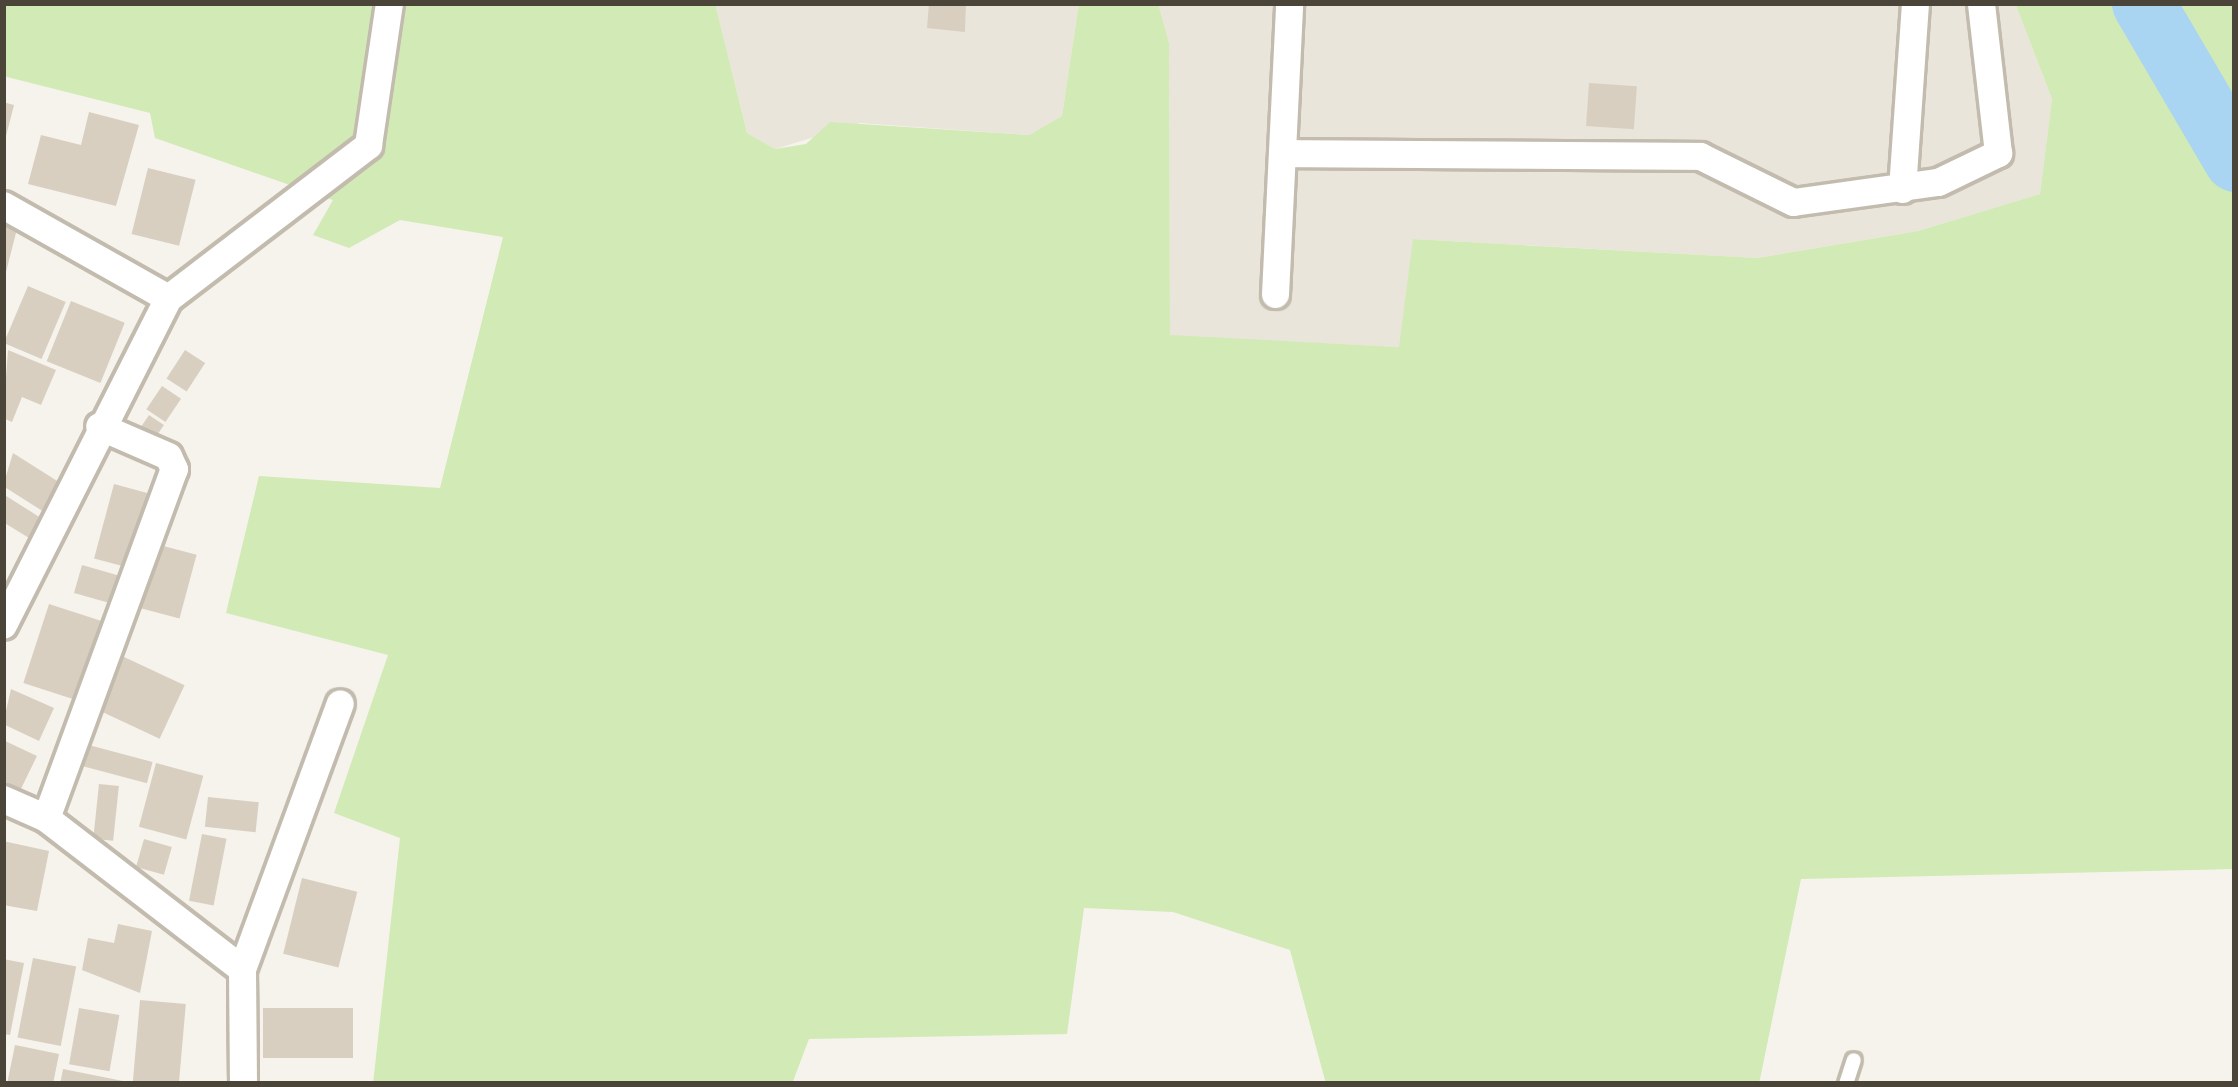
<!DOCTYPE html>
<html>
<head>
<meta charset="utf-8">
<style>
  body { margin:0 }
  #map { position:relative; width:2238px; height:1087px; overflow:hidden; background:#f6f3ec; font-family:"Work Sans",sans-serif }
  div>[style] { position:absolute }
  .residential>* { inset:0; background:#eae5da }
  .green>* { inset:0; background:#d2eab5 }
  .river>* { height:63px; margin:-31.5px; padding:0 31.5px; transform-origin:31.5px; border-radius:31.5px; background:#a9d4f2 }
  .building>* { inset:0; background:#d8cfc1; transform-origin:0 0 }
  .roads { filter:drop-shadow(3px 0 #c2bbae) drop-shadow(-3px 0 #c2bbae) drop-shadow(0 3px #c2bbae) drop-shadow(0 -3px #c2bbae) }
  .service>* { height:14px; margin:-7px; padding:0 7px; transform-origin:7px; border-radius:7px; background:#fff }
  .minor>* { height:27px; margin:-13.5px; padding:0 13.5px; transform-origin:13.5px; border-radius:13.5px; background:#fff }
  span { translate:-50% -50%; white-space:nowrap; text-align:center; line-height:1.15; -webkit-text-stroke:9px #fff; paint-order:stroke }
  .frame { position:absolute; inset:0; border:6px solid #4b4439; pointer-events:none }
</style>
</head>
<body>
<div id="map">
  <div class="residential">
    <div style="clip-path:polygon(715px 3px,1079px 3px,1062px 116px,1029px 135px,860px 123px,775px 149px,747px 133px)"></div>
    <div style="clip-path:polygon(1158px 3px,2015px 3px,2052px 99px,2040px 194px,1918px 231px,1757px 258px,1414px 239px,1400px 347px,1170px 336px,1169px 43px)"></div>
  </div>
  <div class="green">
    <div style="clip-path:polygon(3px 3px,715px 3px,747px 133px,775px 149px,806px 144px,830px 122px,1029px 135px,1062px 116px,1079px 3px,1158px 3px,1169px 43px,1170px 335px,1399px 347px,1413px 239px,1757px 258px,1918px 231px,2040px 194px,2052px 99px,2015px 3px,2235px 3px,2235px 869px,1801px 879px,1759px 1084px,1326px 1084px,1290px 950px,1173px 912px,1084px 908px,1067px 1034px,809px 1039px,792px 1084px,373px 1084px,400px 838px,334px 813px,388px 655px,226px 613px,259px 476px,440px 488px,503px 237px,400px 220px,349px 248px,313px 235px,333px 200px,155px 138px,150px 113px,3px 76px)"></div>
  </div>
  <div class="river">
    <div style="left:2143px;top:3px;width:182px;rotate:59.6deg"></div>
  </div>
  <div class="building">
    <div style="clip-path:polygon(929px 3px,966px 3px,965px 32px,927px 28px)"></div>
    <div style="left:1589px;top:83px;width:48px;height:43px;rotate:4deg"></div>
    <div style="clip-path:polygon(3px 102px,14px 105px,5px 140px,3px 140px)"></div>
    <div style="clip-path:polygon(89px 112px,139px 125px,116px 206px,28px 184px,41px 135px,81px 145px)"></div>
    <div style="left:148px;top:168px;width:49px;height:68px;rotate:14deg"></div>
    <div style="clip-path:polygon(3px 220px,18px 225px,5px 276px,3px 276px)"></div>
    <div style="left:28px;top:286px;width:41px;height:62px;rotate:23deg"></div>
    <div style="left:71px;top:301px;width:58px;height:65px;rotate:22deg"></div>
    <div style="clip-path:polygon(8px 350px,56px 370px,41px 405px,22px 397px,12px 422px,3px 418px)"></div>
    <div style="left:185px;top:350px;width:24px;height:34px;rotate:33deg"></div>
    <div style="left:162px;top:386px;width:23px;height:28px;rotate:34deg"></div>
    <div style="left:149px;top:415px;width:18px;height:14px;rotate:34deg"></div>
    <div style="clip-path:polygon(13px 453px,62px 484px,44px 512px,3px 486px)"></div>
    <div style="left:114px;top:484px;width:43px;height:77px;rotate:15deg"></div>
    <div style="clip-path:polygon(3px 494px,41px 518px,29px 538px,3px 522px)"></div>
    <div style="left:156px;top:544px;width:42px;height:66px;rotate:15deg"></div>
    <div style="left:82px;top:565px;width:48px;height:29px;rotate:16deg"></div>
    <div style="left:49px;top:604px;width:65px;height:83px;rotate:18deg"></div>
    <div style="left:122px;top:656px;width:69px;height:59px;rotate:25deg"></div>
    <div style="clip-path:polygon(11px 689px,54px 708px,39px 741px,3px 724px)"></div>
    <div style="clip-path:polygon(3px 740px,37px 756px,16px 799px,3px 793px)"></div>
    <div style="left:85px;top:744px;width:70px;height:22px;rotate:15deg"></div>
    <div style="left:156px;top:763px;width:49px;height:66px;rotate:15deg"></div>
    <div style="left:99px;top:784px;width:20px;height:55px;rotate:6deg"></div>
    <div style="left:208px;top:797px;width:51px;height:30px;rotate:6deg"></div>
    <div style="left:202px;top:834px;width:25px;height:68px;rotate:11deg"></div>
    <div style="left:144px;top:839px;width:29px;height:29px;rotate:16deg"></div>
    <div style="clip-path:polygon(3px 841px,49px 851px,37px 911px,3px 905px)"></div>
    <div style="left:302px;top:878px;width:57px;height:78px;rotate:14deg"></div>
    <div style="clip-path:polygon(118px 924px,152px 931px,140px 993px,82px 970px,88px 938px,114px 943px)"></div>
    <div style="left:33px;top:958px;width:44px;height:81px;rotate:11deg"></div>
    <div style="clip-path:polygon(3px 959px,24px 963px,10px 1035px,3px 1034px)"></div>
    <div style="left:140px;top:1000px;width:46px;height:84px;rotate:5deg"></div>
    <div style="left:79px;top:1008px;width:41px;height:57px;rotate:10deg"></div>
    <div style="left:263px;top:1008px;width:90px;height:50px"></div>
    <div style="clip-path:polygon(15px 1045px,59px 1054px,53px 1084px,7px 1084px)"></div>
    <div style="clip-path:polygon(63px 1069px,128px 1082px,128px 1084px,60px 1084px)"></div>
  </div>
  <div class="roads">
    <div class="service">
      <div style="left:1846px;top:1084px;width:25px;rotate:-72deg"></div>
    </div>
    <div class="minor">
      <div style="left:1283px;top:153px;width:417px;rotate:0.4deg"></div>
      <div style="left:1700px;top:156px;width:104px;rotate:26.3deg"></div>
      <div style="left:1793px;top:202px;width:146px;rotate:-7.9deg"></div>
      <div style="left:1938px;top:182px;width:67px;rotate:-25.8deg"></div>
      <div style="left:1998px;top:153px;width:151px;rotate:-96.5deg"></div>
      <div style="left:1902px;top:189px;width:186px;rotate:-86deg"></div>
      <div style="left:3px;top:205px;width:189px;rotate:29.4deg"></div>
      <div style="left:168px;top:298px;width:366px;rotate:116.8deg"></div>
      <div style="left:1275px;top:294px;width:291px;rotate:-87.2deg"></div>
      <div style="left:168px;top:298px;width:252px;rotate:-37.4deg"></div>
      <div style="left:368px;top:145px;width:144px;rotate:-81.6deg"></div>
      <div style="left:3px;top:799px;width:47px;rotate:23.8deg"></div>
      <div style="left:46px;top:818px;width:247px;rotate:37.6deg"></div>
      <div style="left:46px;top:818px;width:372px;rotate:-69.9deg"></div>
      <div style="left:174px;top:469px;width:14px;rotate:-115deg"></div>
      <div style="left:168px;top:456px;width:75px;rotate:-156.5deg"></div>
      <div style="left:243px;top:1084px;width:115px;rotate:-90.5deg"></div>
      <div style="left:242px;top:969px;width:283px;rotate:-69.8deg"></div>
    </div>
  </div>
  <div class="frame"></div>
</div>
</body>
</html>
